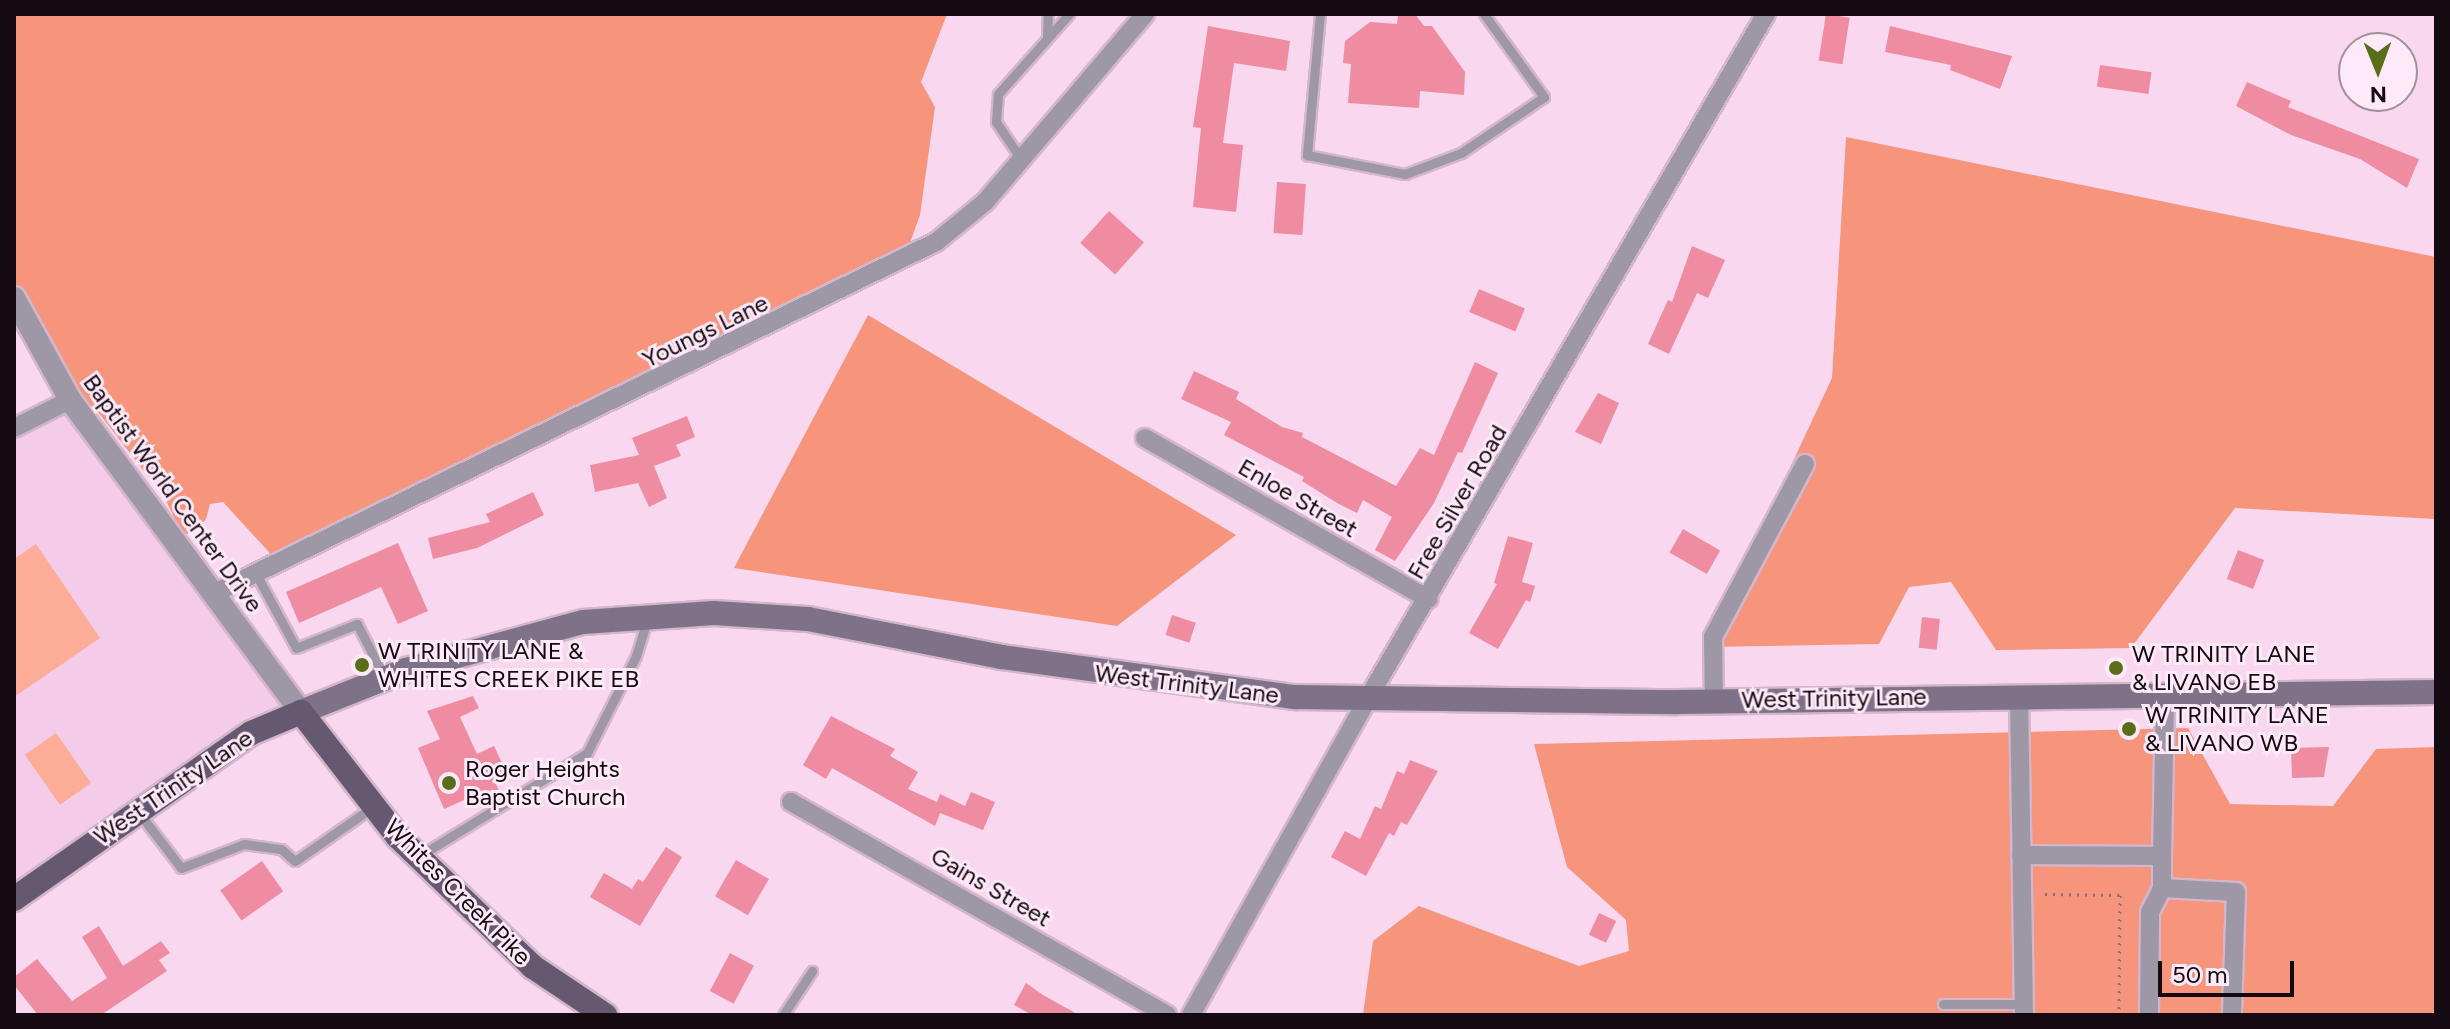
<!DOCTYPE html>
<html>
<head>
<meta charset="utf-8">
<style>
  body { margin:0 }
  #map { position:relative; width:2450px; height:1029px; overflow:hidden; background:#f9d7ee; font-family:Figtree,sans-serif }
  div>[style] { position:absolute }
  .built>* { inset:0; background:#f4cbe8 }
  .green>* { inset:0; background:#fcac97; transform-origin:0 0 }
  .forest>* { inset:0; background:#f6947c }
  .building>* { inset:0; background:#f08ca2; transform-origin:0 0 }
  .path>* { height:3px; margin-top:-1.5px; transform-origin:0; background:repeating-linear-gradient(90deg,#846f7d 0 2px,transparent 0 8px) }
  .roads { filter:drop-shadow(2px 0 #d4b6cb) drop-shadow(-2px 0 #d4b6cb) drop-shadow(0 2px #d4b6cb) drop-shadow(0 -2px #d4b6cb) }
  .service>* { height:9px; margin:-4.5px; padding:0 4.5px; transform-origin:4.5px; border-radius:4.5px; background:#9e97a5 }
  .minor>* { height:18px; margin:-9px; padding:0 9px; transform-origin:9px; border-radius:9px; background:#9e97a5 }
  .tertiary>* { height:22px; margin:-11px; padding:0 11px; transform-origin:11px; border-radius:11px; background:#9e97a5 }
  .secondary>* { height:24px; margin:-12px; padding:0 12px; transform-origin:12px; border-radius:12px; background:#7d7287 }
  .primary>* { height:24px; margin:-12px; padding:0 12px; transform-origin:12px; border-radius:12px; background:#655971 }
  .dots>* { width:22px; height:22px; translate:-50% -50%; box-sizing:border-box; border:4px solid #fde9f7; border-radius:50% }
  span { translate:-50% -50%; white-space:nowrap; text-align:center; line-height:1.15; -webkit-text-stroke:6px #fde9f7; paint-order:stroke }
  .street-label { font-size:24px; color:#140a11 }
  .poi-label { font-size:24px; color:#140a11 }
  .left { translate:0 -50%; text-align:left }
  .frame { position:absolute; inset:0; border:16px solid #140a11; pointer-events:none }
  .north { position:absolute; left:2338px; top:32px; width:80px; height:80px; box-sizing:border-box; background:#fde9f7; border:2px solid #a0909b; border-radius:50%; rotate:179deg; font-size:22px; font-weight:700; line-height:32px; text-align:center; color:#140a11 }
  .north::after { content:''; display:block; margin:auto; width:28px; height:36px; background:#5a6d1a; clip-path:polygon(50% 0,100% 100%,50% 72%,0 100%) }
  .scale { position:absolute; left:2158px; top:961px; width:136px; height:36px; box-sizing:border-box; border:4px solid #140a11; border-top:0; padding-left:10px; font-size:24px; line-height:28px; white-space:nowrap; color:#140a11; -webkit-text-stroke:6px #fde9f7; paint-order:stroke }
</style>
</head>
<body>
<div id="map">
  <div class="built">
    <div style="clip-path:polygon(70px 400px,301px 712px,14px 899px,14px 428px)"></div>
  </div>
  <div class="green">
    <div style="clip-path:polygon(36px 544px,100px 638px,14px 697px,14px 559px)"></div>
    <div style="left:56px;top:733px;width:61px;height:38px;rotate:55deg"></div>
  </div>
  <div class="forest">
    <div style="clip-path:polygon(14px 14px,947px 14px,921px 82px,935px 107px,920px 215px,904px 259px,279px 563px,223px 502px,210px 504px,206px 519px,195px 531px,187px 534px,179px 528px,165px 498px,98px 412px,70px 400px,14px 298px)"></div>
    <div style="clip-path:polygon(1846px 137px,2436px 257px,2436px 519px,2235px 508px,2131px 648px,1996px 650px,1951px 582px,1909px 587px,1879px 644px,1706px 647px,1832px 378px)"></div>
    <div style="clip-path:polygon(868px 315px,1236px 535px,1117px 626px,734px 568px)"></div>
    <div style="clip-path:polygon(2188px 728px,2230px 804px,2333px 806px,2376px 749px,2436px 747px,2436px 1015px,1363px 1015px,1373px 941px,1419px 906px,1579px 966px,1629px 951px,1626px 920px,1567px 867px,1534px 744px)"></div>
  </div>
  <div class="building">
    <div style="clip-path:polygon(1398px 14px,1415px 14px,1424px 26px,1432px 26px,1465px 72px,1464px 95px,1420px 91px,1419px 108px,1348px 103px,1351px 64px,1343px 63px,1345px 41px,1370px 22px,1397px 24px)"></div>
    <div style="left:1826px;top:14px;width:24px;height:47px;rotate:9deg"></div>
    <div style="clip-path:polygon(1208px 26px,1290px 41px,1286px 71px,1234px 63px,1223px 143px,1243px 145px,1236px 212px,1193px 207px,1201px 128px,1193px 127px)"></div>
    <div style="clip-path:polygon(1890px 26px,2012px 56px,2000px 89px,1950px 70px,1951px 65px,1885px 52px)"></div>
    <div style="left:2100px;top:65px;width:52px;height:22px;rotate:8deg"></div>
    <div style="clip-path:polygon(2247px 82px,2291px 101px,2288px 107px,2419px 159px,2407px 188px,2360px 159px,2291px 135px,2236px 106px)"></div>
    <div style="left:1277px;top:182px;width:29px;height:51px;rotate:4deg"></div>
    <div style="left:1109px;top:211px;width:47px;height:43px;rotate:42deg"></div>
    <div style="clip-path:polygon(1692px 246px,1725px 260px,1708px 298px,1697px 293px,1669px 354px,1648px 344px,1668px 300px,1672px 302px)"></div>
    <div style="left:1479px;top:289px;width:50px;height:25px;rotate:23deg"></div>
    <div style="clip-path:polygon(1475px 362px,1498px 373px,1462px 453px,1458px 452px,1434px 503px,1395px 561px,1375px 550px,1392px 517px,1363px 500px,1357px 513px,1337px 503px,1302px 481px,1304px 477px,1224px 435px,1231px 422px,1181px 399px,1194px 371px,1239px 392px,1236px 399px,1282px 427px,1303px 433px,1302px 437px,1396px 486px,1420px 448px,1434px 455px)"></div>
    <div style="clip-path:polygon(1598px 393px,1619px 403px,1601px 444px,1575px 432px)"></div>
    <div style="clip-path:polygon(687px 416px,695px 437px,676px 445px,681px 456px,654px 466px,667px 498px,649px 507px,638px 483px,595px 492px,590px 465px,639px 455px,632px 438px)"></div>
    <div style="clip-path:polygon(533px 492px,544px 515px,477px 548px,433px 559px,428px 538px,490px 522px,486px 514px)"></div>
    <div style="left:1683px;top:529px;width:43px;height:27px;rotate:30deg"></div>
    <div style="clip-path:polygon(1508px 536px,1533px 543px,1522px 582px,1535px 586px,1530px 602px,1526px 600px,1498px 649px,1469px 633px,1497px 584px,1494px 583px)"></div>
    <div style="clip-path:polygon(398px 543px,428px 611px,398px 624px,381px 587px,299px 623px,286px 592px)"></div>
    <div style="left:2238px;top:550px;width:28px;height:31px;rotate:21deg"></div>
    <div style="left:1172px;top:615px;width:25px;height:21px;rotate:18deg"></div>
    <div style="left:1922px;top:617px;width:18px;height:31px;rotate:6deg"></div>
    <div style="clip-path:polygon(473px 696px,479px 708px,460px 717px,477px 754px,494px 746px,509px 778px,496px 784px,501px 796px,486px 802px,482px 792px,444px 809px,418px 748px,440px 739px,427px 711px)"></div>
    <div style="clip-path:polygon(831px 716px,895px 749px,890px 756px,918px 772px,908px 789px,937px 802px,940px 794px,965px 806px,971px 792px,995px 802px,983px 830px,940px 813px,935px 826px,832px 768px,826px 779px,803px 765px)"></div>
    <div style="clip-path:polygon(2329px 747px,2324px 777px,2292px 778px,2291px 748px)"></div>
    <div style="clip-path:polygon(1410px 760px,1438px 771px,1407px 825px,1401px 822px,1394px 836px,1389px 833px,1366px 876px,1331px 857px,1345px 831px,1360px 839px,1375px 806px,1381px 809px,1397px 771px,1404px 774px)"></div>
    <div style="clip-path:polygon(666px 847px,682px 857px,640px 926px,590px 897px,604px 873px,632px 889px,638px 879px,643px 882px)"></div>
    <div style="left:736px;top:860px;width:38px;height:42px;rotate:30deg"></div>
    <div style="left:262px;top:861px;width:37px;height:51px;rotate:55deg"></div>
    <div style="left:1599px;top:913px;width:19px;height:24px;rotate:25deg"></div>
    <div style="clip-path:polygon(99px 926px,123px 966px,161px 941px,170px 953px,159px 960px,167px 971px,101px 1015px,38px 1015px,14px 985px,14px 977px,37px 959px,72px 1001px,107px 978px,82px 937px)"></div>
    <div style="left:730px;top:953px;width:27px;height:43px;rotate:28deg"></div>
    <div style="clip-path:polygon(1026px 983px,1043px 995px,1079px 1015px,1032px 1015px,1014px 1005px)"></div>
  </div>
  <div class="path">
    <div style="left:2045px;top:894px;width:75px;rotate:0.8deg"></div>
    <div style="left:2120px;top:895px;width:120px;rotate:90.5deg"></div>
  </div>
  <div class="roads">
    <div class="service">
      <div style="left:1320px;top:14px;width:142px;rotate:95.3deg"></div>
      <div style="left:1307px;top:155px;width:100px;rotate:11deg"></div>
      <div style="left:1405px;top:174px;width:60px;rotate:-20.6deg"></div>
      <div style="left:1461px;top:153px;width:100px;rotate:-34deg"></div>
      <div style="left:1544px;top:97px;width:102px;rotate:-125.9deg"></div>
      <div style="left:1047px;top:38px;width:24px;rotate:-88deg"></div>
      <div style="left:1021px;top:159px;width:45px;rotate:-124deg"></div>
      <div style="left:996px;top:122px;width:28px;rotate:-86deg"></div>
      <div style="left:998px;top:94px;width:107px;rotate:-48.4deg"></div>
      <div style="left:256px;top:574px;width:84px;rotate:61.6deg"></div>
      <div style="left:296px;top:648px;width:66px;rotate:-21.5deg"></div>
      <div style="left:357px;top:624px;width:61px;rotate:62.6deg"></div>
      <div style="left:139px;top:813px;width:69px;rotate:52.6deg"></div>
      <div style="left:181px;top:868px;width:67px;rotate:-20.9deg"></div>
      <div style="left:244px;top:844px;width:37px;rotate:8deg"></div>
      <div style="left:281px;top:849px;width:18px;rotate:41deg"></div>
      <div style="left:295px;top:861px;width:96px;rotate:-34.8deg"></div>
      <div style="left:421px;top:855px;width:195px;rotate:-31.6deg"></div>
      <div style="left:587px;top:753px;width:109px;rotate:-63.2deg"></div>
      <div style="left:636px;top:656px;width:37px;rotate:-73deg"></div>
      <div style="left:1943px;top:1004px;width:81px"></div>
      <div style="left:783px;top:1015px;width:53px;rotate:-56.6deg"></div>
    </div>
    <div class="minor">
      <div style="left:14px;top:428px;width:63px;rotate:-26.6deg"></div>
      <div style="left:1145px;top:438px;width:326px;rotate:29.6deg"></div>
      <div style="left:213px;top:594px;width:804px;rotate:-25.96deg"></div>
      <div style="left:936px;top:242px;width:63px;rotate:-39.2deg"></div>
      <div style="left:985px;top:202px;width:247px;rotate:-49.6deg"></div>
      <div style="left:2019px;top:695px;width:320px;rotate:89.1deg"></div>
      <div style="left:1714px;top:701px;width:64px;rotate:-90.9deg"></div>
      <div style="left:1713px;top:637px;width:196px;rotate:-62deg"></div>
      <div style="left:791px;top:802px;width:432px;rotate:29.5deg"></div>
      <div style="left:2021px;top:855px;width:141px;rotate:0.4deg"></div>
      <div style="left:2162px;top:856px;width:32px;rotate:90deg"></div>
      <div style="left:2162px;top:856px;width:162px;rotate:-88.9deg"></div>
      <div style="left:1191px;top:1015px;width:361px;rotate:-60.8deg"></div>
      <div style="left:1367px;top:700px;width:794px;rotate:-59.82deg"></div>
      <div style="left:2149px;top:1015px;width:103px;rotate:-89.4deg"></div>
      <div style="left:2150px;top:912px;width:27px;rotate:-63deg"></div>
      <div style="left:2162px;top:888px;width:74px;rotate:3.1deg"></div>
      <div style="left:2236px;top:892px;width:123px;rotate:91.9deg"></div>
    </div>
    <div class="tertiary">
      <div style="left:14px;top:298px;width:116px;rotate:61.2deg"></div>
      <div style="left:70px;top:400px;width:388px;rotate:53.5deg"></div>
    </div>
    <div class="secondary">
      <div style="left:301px;top:712px;width:113px;rotate:-21.8deg"></div>
      <div style="left:406px;top:670px;width:183px;rotate:-15.2deg"></div>
      <div style="left:583px;top:622px;width:131px;rotate:-3.9deg"></div>
      <div style="left:714px;top:613px;width:94px;rotate:3.7deg"></div>
      <div style="left:808px;top:619px;width:198px;rotate:11.1deg"></div>
      <div style="left:1002px;top:657px;width:296px;rotate:7.8deg"></div>
      <div style="left:1295px;top:697px;width:381px;rotate:0.8deg"></div>
      <div style="left:1676px;top:702px;width:760px;rotate:-0.75deg"></div>
    </div>
    <div class="primary">
      <div style="left:14px;top:899px;width:289px;rotate:-35deg"></div>
      <div style="left:251px;top:733px;width:54px;rotate:-22.8deg"></div>
      <div style="left:301px;top:712px;width:158px;rotate:52.2deg"></div>
      <div style="left:398px;top:837px;width:187px;rotate:43.9deg"></div>
      <div style="left:533px;top:967px;width:87px;rotate:33.7deg"></div>
    </div>
  </div>
  <div class="dots">
    <div style="left:362px;top:665px;background:#5a6d1a"></div>
    <div style="left:2116px;top:668px;background:#5a6d1a"></div>
    <div style="left:2129px;top:729px;background:#5a6d1a"></div>
    <div style="left:449px;top:783px;background:#5a6d1a"></div>
  </div>
  <div class="street-label">
    <span style="left:705px;top:331px;rotate:-26deg">Youngs Lane</span>
    <span style="left:173px;top:493px;rotate:54deg">Baptist World Center Drive</span>
    <span style="left:1298px;top:498px;rotate:30deg">Enloe Street</span>
    <span style="left:1457px;top:502px;rotate:-60deg">Free Silver Road</span>
    <span style="left:1187px;top:684px;rotate:7deg">West Trinity Lane</span>
    <span style="left:1834px;top:698px;rotate:-1deg">West Trinity Lane</span>
    <span style="left:173px;top:787px;rotate:-34deg">West Trinity Lane</span>
    <span style="left:991px;top:887px;rotate:30deg">Gains Street</span>
    <span style="left:458px;top:892px;rotate:45deg">Whites Creek Pike</span>
  </div>
  <div class="poi-label">
    <span class="left" style="left:378px;top:665px">W TRINITY LANE &amp;<br>WHITES CREEK PIKE EB</span>
    <span class="left" style="left:2132px;top:668px">W TRINITY LANE<br>&amp; LIVANO EB</span>
    <span class="left" style="left:2145px;top:729px">W TRINITY LANE<br>&amp; LIVANO WB</span>
    <span class="left" style="left:465px;top:783px">Roger Heights<br>Baptist Church</span>
  </div>
  <div class="frame"></div>
  <div class="north">N</div>
  <div class="scale">50 m</div>
</div>
</body>
</html>
